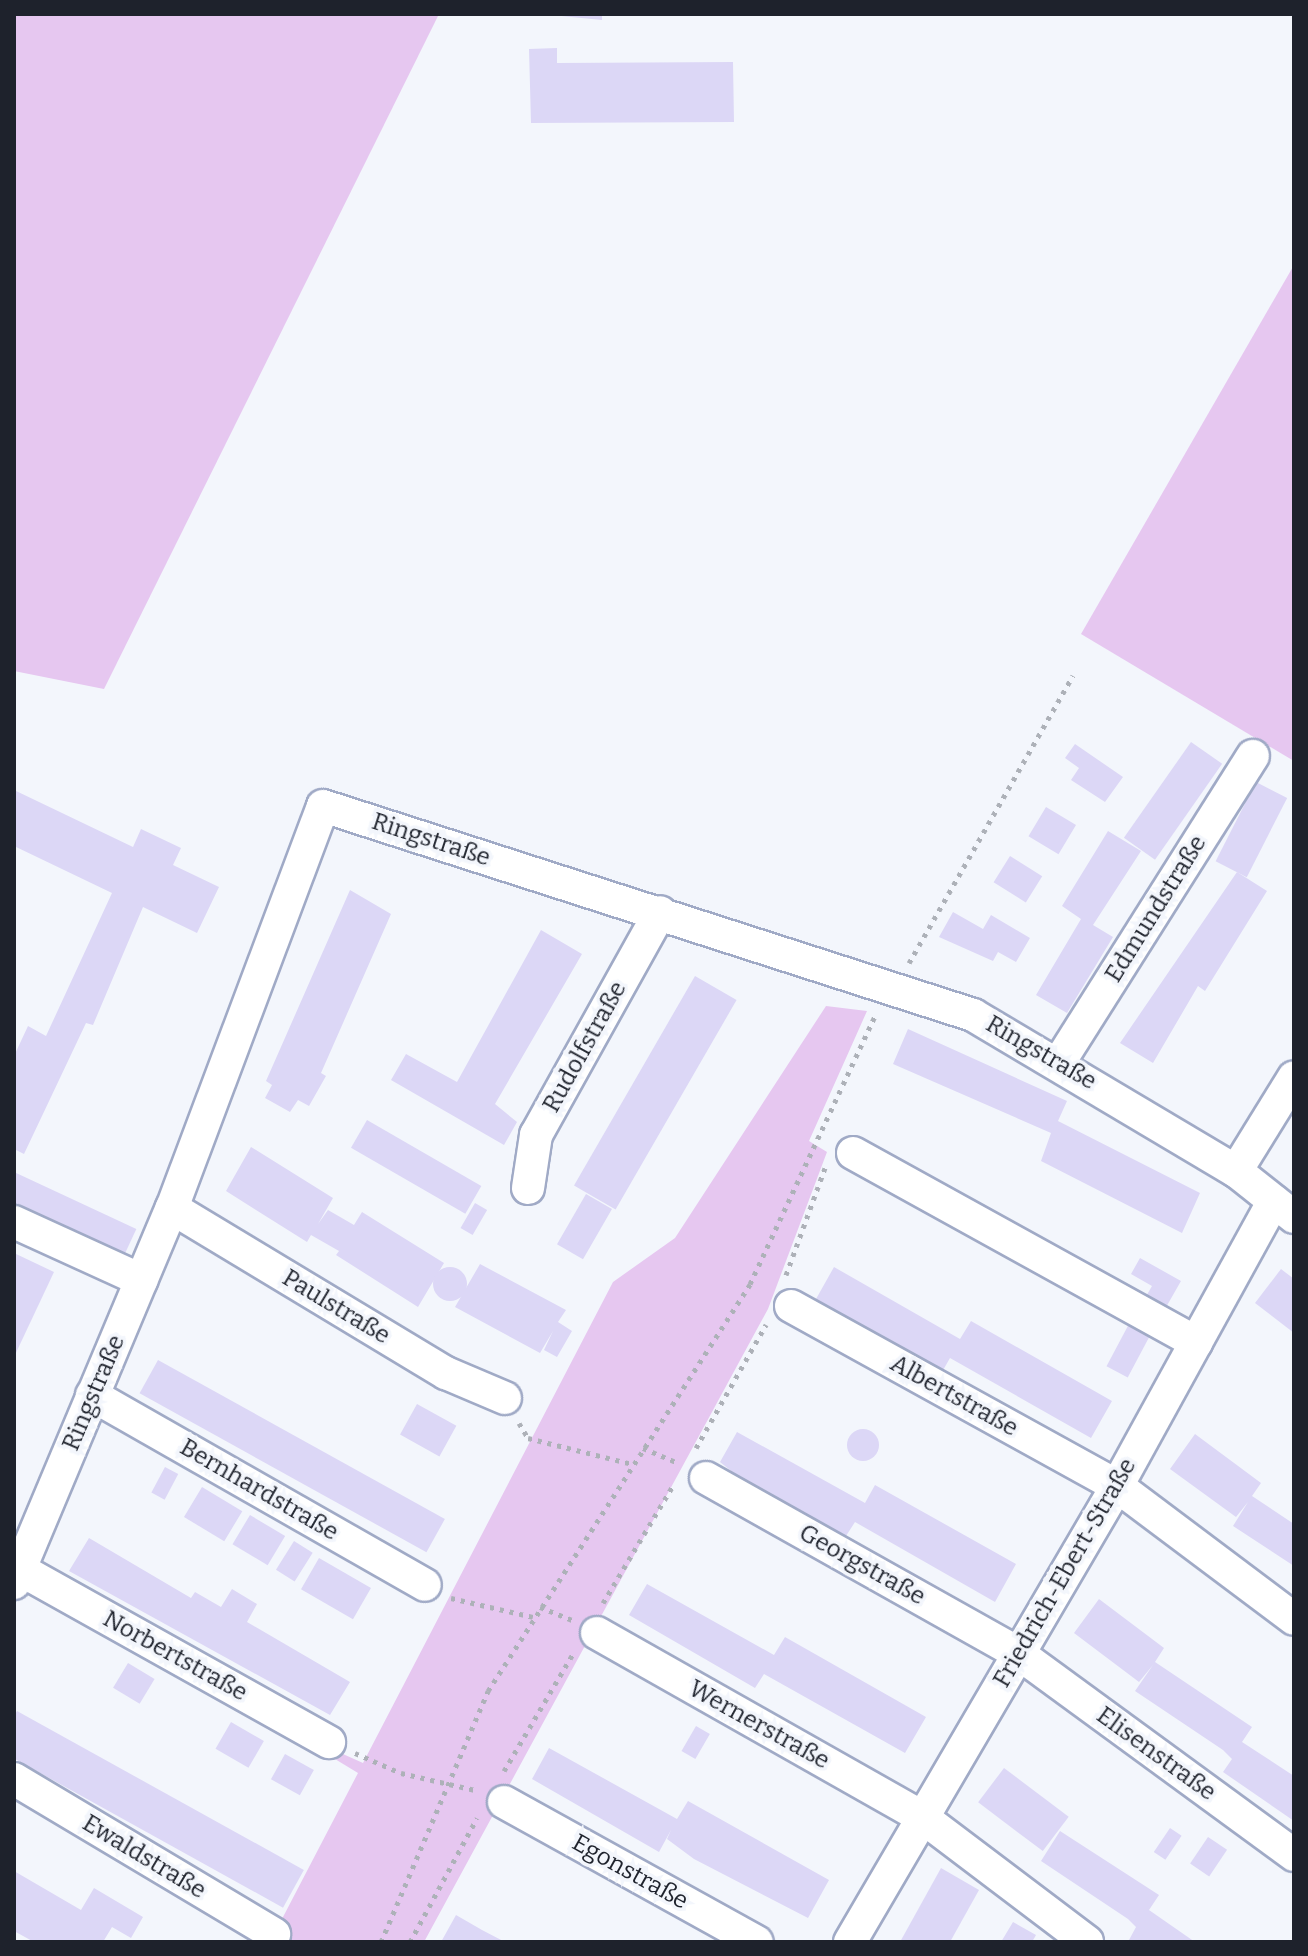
<!DOCTYPE html>
<html>
<head>
<meta charset="utf-8">
<style>
  body { margin:0 }
  #map { position:relative; width:1308px; height:1956px; overflow:hidden; background:#f3f6fc; font-family:Bitter,serif }
  div>[style] { position:absolute }
  .green>* { inset:0; background:#e6c7f0 }
  .building>* { inset:0; background:#dcd7f6; transform-origin:0 0 }
  .round { border-radius:50% }
  .path>* { height:5px; margin-top:-2.5px; transform-origin:0; background:repeating-linear-gradient(90deg,#adb1b8 0 4px,transparent 0 10px) }
  .roads { filter:drop-shadow(2px 0 #a0aac6) drop-shadow(-2px 0 #a0aac6) drop-shadow(0 2px #a0aac6) drop-shadow(0 -2px #a0aac6) }
  .minor>* { height:32px; margin:-16px; padding:0 16px; transform-origin:16px; border-radius:16px; background:#fff }
  span { translate:-50% -50%; white-space:nowrap; text-align:center; line-height:1.15; -webkit-text-stroke:7px #f3f6fc; paint-order:stroke }
  .street-label { font-size:24px; color:#1e222c }
  .frame { position:absolute; inset:0; border:16px solid #1e222c; pointer-events:none }
</style>
</head>
<body>
<div id="map">
  <div class="green">
    <div style="clip-path:polygon(14px 14px,439px 14px,104px 689px,14px 671px)"></div>
    <div style="clip-path:polygon(1294px 265px,1294px 761px,1081px 634px)"></div>
    <div style="clip-path:polygon(826px 1006px,867px 1011px,809px 1141px,827px 1152px,768px 1309px,424px 1942px,270px 1942px,358px 1773px,330px 1756px,334px 1750px,363px 1763px,613px 1282px,675px 1238px)"></div>
  </div>
  <div class="building">
    <div style="clip-path:polygon(541px 14px,602px 14px,602px 20px)"></div>
    <div style="clip-path:polygon(557px 48px,557px 63px,733px 62px,734px 122px,531px 123px,529px 49px)"></div>
    <div style="left:1191px;top:742px;width:38px;height:117px;rotate:35deg"></div>
    <div style="clip-path:polygon(1075px 744px,1123px 777px,1105px 802px,1071px 780px,1079px 768px,1065px 758px)"></div>
    <div style="left:1256px;top:782px;width:35px;height:89px;rotate:27deg"></div>
    <div style="clip-path:polygon(14px 790px,133px 847px,141px 829px,181px 848px,173px 865px,219px 887px,197px 933px,143px 907px,93px 1025px,86px 1023px,24px 1154px,14px 1149px,14px 1056px,28px 1026px,46px 1036px,112px 893px,14px 846px)"></div>
    <div style="left:1046px;top:807px;width:35px;height:34px;rotate:31deg"></div>
    <div style="clip-path:polygon(1108px 831px,1141px 851px,1093px 925px,1113px 937px,1067px 1013px,1036px 995px,1081px 919px,1062px 906px)"></div>
    <div style="left:1010px;top:856px;width:38px;height:31px;rotate:32deg"></div>
    <div style="clip-path:polygon(1237px 872px,1267px 891px,1205px 991px,1198px 986px,1153px 1063px,1120px 1043px)"></div>
    <div style="clip-path:polygon(350px 890px,391px 914px,321px 1073px,326px 1076px,309px 1106px,298px 1100px,290px 1112px,265px 1098px,272px 1085px,266px 1081px)"></div>
    <div style="clip-path:polygon(953px 912px,983px 929px,991px 915px,1030px 938px,1016px 962px,998px 952px,993px 961px,939px 937px)"></div>
    <div style="clip-path:polygon(541px 930px,582px 954px,495px 1104px,517px 1122px,504px 1145px,391px 1080px,406px 1054px,457px 1082px)"></div>
    <div style="left:695px;top:976px;width:48px;height:242px;rotate:30deg"></div>
    <div style="clip-path:polygon(908px 1029px,1067px 1101px,1058px 1121px,1200px 1193px,1182px 1233px,1041px 1161px,1051px 1133px,893px 1064px)"></div>
    <div style="left:367px;top:1120px;width:132px;height:32px;rotate:30deg"></div>
    <div style="clip-path:polygon(251px 1147px,333px 1198px,318px 1224px,328px 1210px,354px 1225px,362px 1212px,444px 1263px,418px 1307px,336px 1255px,339px 1251px,311px 1235px,307px 1242px,226px 1191px)"></div>
    <div style="left:14px;top:1172px;width:135px;height:30px;rotate:25deg"></div>
    <div style="left:586px;top:1194px;width:30px;height:58px;rotate:30deg"></div>
    <div style="left:475px;top:1203px;width:14px;height:29px;rotate:30deg"></div>
    <div style="clip-path:polygon(14px 1253px,54px 1272px,14px 1357px)"></div>
    <div style="clip-path:polygon(1140px 1258px,1181px 1281px,1161px 1316px,1141px 1305px,1152px 1286px,1131px 1274px)"></div>
    <div style="clip-path:polygon(480px 1264px,566px 1310px,558px 1322px,572px 1331px,557px 1357px,544px 1350px,553px 1331px,540px 1353px,455px 1307px)"></div>
    <div style="clip-path:polygon(834px 1267px,960px 1339px,971px 1321px,1112px 1401px,1091px 1438px,950px 1358px,942px 1372px,832px 1309px,816px 1299px)"></div>
    <div class="round" style="left:433px;top:1267px;width:34px;height:34px"></div>
    <div style="clip-path:polygon(1281px 1269px,1294px 1279px,1294px 1333px,1255px 1303px)"></div>
    <div style="left:1130px;top:1322px;width:24px;height:50px;rotate:28deg"></div>
    <div style="left:158px;top:1360px;width:328px;height:38px;rotate:29deg"></div>
    <div style="left:417px;top:1404px;width:45px;height:35px;rotate:29deg"></div>
    <div class="round" style="left:847px;top:1429px;width:32px;height:32px"></div>
    <div style="clip-path:polygon(737px 1432px,865px 1503px,875px 1485px,1016px 1564px,995px 1602px,855px 1522px,846px 1536px,735px 1474px,720px 1462px)"></div>
    <div style="clip-path:polygon(1195px 1434px,1261px 1483px,1252px 1496px,1294px 1524px,1294px 1566px,1233px 1526px,1248px 1502px,1236px 1517px,1170px 1469px)"></div>
    <div style="left:165px;top:1467px;width:15px;height:29px;rotate:28deg"></div>
    <div style="left:202px;top:1487px;width:47px;height:35px;rotate:31deg"></div>
    <div style="left:250px;top:1515px;width:41px;height:34px;rotate:31deg"></div>
    <div style="clip-path:polygon(89px 1538px,191px 1598px,195px 1592px,221px 1607px,232px 1589px,257px 1604px,247px 1622px,350px 1682px,330px 1715px,69px 1571px)"></div>
    <div style="left:294px;top:1541px;width:22px;height:34px;rotate:32deg"></div>
    <div style="left:319px;top:1558px;width:60px;height:36px;rotate:30deg"></div>
    <div style="clip-path:polygon(647px 1584px,774px 1655px,785px 1637px,926px 1717px,905px 1753px,764px 1674px,755px 1688px,629px 1615px)"></div>
    <div style="clip-path:polygon(1099px 1599px,1164px 1648px,1155px 1662px,1252px 1727px,1242px 1742px,1294px 1776px,1294px 1821px,1223px 1772px,1232px 1759px,1223px 1750px,1135px 1691px,1153px 1665px,1139px 1682px,1074px 1633px)"></div>
    <div style="left:128px;top:1663px;width:31px;height:29px;rotate:31deg"></div>
    <div style="left:17px;top:1711px;width:328px;height:43px;rotate:29deg"></div>
    <div style="left:231px;top:1722px;width:38px;height:31px;rotate:30deg"></div>
    <div style="left:696px;top:1726px;width:16px;height:29px;rotate:30deg"></div>
    <div style="clip-path:polygon(549px 1748px,677px 1819px,688px 1801px,829px 1880px,808px 1918px,694px 1859px,667px 1839px,671px 1830px,659px 1852px,532px 1779px)"></div>
    <div style="left:285px;top:1754px;width:33px;height:29px;rotate:29deg"></div>
    <div style="left:1004px;top:1768px;width:81px;height:43px;rotate:37deg"></div>
    <div style="left:1170px;top:1828px;width:14px;height:29px;rotate:34deg"></div>
    <div style="clip-path:polygon(1060px 1831px,1159px 1895px,1149px 1910px,1195px 1942px,1129px 1940px,1136px 1927px,1128px 1919px,1041px 1861px)"></div>
    <div style="left:1208px;top:1837px;width:23px;height:32px;rotate:34deg"></div>
    <div style="clip-path:polygon(941px 1868px,979px 1890px,950px 1942px,900px 1942px)"></div>
    <div style="clip-path:polygon(14px 1871px,81px 1910px,94px 1888px,143px 1917px,131px 1938px,112px 1927px,103px 1942px,34px 1942px,14px 1931px)"></div>
    <div style="clip-path:polygon(456px 1915px,482px 1930px,505px 1942px,441px 1942px)"></div>
    <div style="clip-path:polygon(1013px 1922px,1036px 1935px,1032px 1942px,1001px 1942px)"></div>
  </div>
  <div class="path">
    <div style="left:909px;top:963px;width:331px;rotate:-60.3deg"></div>
    <div style="left:786px;top:1275px;width:114px;rotate:-70deg"></div>
    <div style="left:519px;top:1423px;width:17px;rotate:59deg"></div>
    <div style="left:528px;top:1438px;width:107px;rotate:14deg"></div>
    <div style="left:643px;top:1448px;width:39px;rotate:23deg"></div>
    <div style="left:696px;top:1448px;width:142px;rotate:-60.4deg"></div>
    <div style="left:451px;top:1598px;width:84px;rotate:13deg"></div>
    <div style="left:603px;top:1603px;width:139px;rotate:-59.2deg"></div>
    <div style="left:540px;top:1607px;width:35px;rotate:22deg"></div>
    <div style="left:355px;top:1753px;width:50px;rotate:23.5deg"></div>
    <div style="left:401px;top:1773px;width:76px;rotate:12.9deg"></div>
    <div style="left:504px;top:1771px;width:138px;rotate:-59.5deg"></div>
    <div style="left:381px;top:1942px;width:273px;rotate:-66.9deg"></div>
    <div style="left:488px;top:1691px;width:484px;rotate:-57.2deg"></div>
    <div style="left:750px;top:1284px;width:298px;rotate:-65deg"></div>
    <div style="left:410px;top:1942px;width:141px;rotate:-61.6deg"></div>
  </div>
  <div class="roads">
    <div class="minor">
      <div style="left:1060px;top:1061px;width:361px;rotate:-57.7deg"></div>
      <div style="left:853px;top:1153px;width:392px;rotate:28.9deg"></div>
      <div style="left:1236px;top:1171px;width:110px;rotate:-58.3deg"></div>
      <div style="left:528px;top:1188px;width:54px;rotate:-81.4deg"></div>
      <div style="left:536px;top:1135px;width:255px;rotate:-60.9deg"></div>
      <div style="left:172px;top:1208px;width:320px;rotate:31.1deg"></div>
      <div style="left:446px;top:1373px;width:64px;rotate:23deg"></div>
      <div style="left:14px;top:1222px;width:140px;rotate:24.5deg"></div>
      <div style="left:791px;top:1306px;width:372px;rotate:28.9deg"></div>
      <div style="left:1117px;top:1486px;width:221px;rotate:36.9deg"></div>
      <div style="left:92px;top:1395px;width:383px;rotate:29.7deg"></div>
      <div style="left:706px;top:1478px;width:358px;rotate:29.3deg"></div>
      <div style="left:1018px;top:1653px;width:342px;rotate:36.2deg"></div>
      <div style="left:21px;top:1570px;width:353px;rotate:29.2deg"></div>
      <div style="left:14px;top:1583px;width:407px;rotate:-67.2deg"></div>
      <div style="left:172px;top:1208px;width:429px;rotate:-69.4deg"></div>
      <div style="left:323px;top:806px;width:683px;rotate:17.82deg"></div>
      <div style="left:973px;top:1015px;width:306px;rotate:30.7deg"></div>
      <div style="left:1236px;top:1171px;width:74px;rotate:38.4deg"></div>
      <div style="left:597px;top:1633px;width:373px;rotate:29.5deg"></div>
      <div style="left:922px;top:1817px;width:207px;rotate:37.1deg"></div>
      <div style="left:14px;top:1779px;width:303px;rotate:30.8deg"></div>
      <div style="left:504px;top:1802px;width:289px;rotate:29deg"></div>
      <div style="left:850px;top:1942px;width:528px;rotate:-59.65deg"></div>
      <div style="left:1117px;top:1486px;width:325px;rotate:-61.2deg"></div>
    </div>
  </div>
  <div class="street-label">
    <span style="left:431px;top:840px;rotate:18deg">Ringstraße</span>
    <span style="left:1156px;top:909px;rotate:-58deg">Edmundstraße</span>
    <span style="left:585px;top:1047px;rotate:-61deg">Rudolfstraße</span>
    <span style="left:1041px;top:1053px;rotate:30deg">Ringstraße</span>
    <span style="left:336px;top:1307px;rotate:31deg">Paulstraße</span>
    <span style="left:94px;top:1393px;rotate:-67deg">Ringstraße</span>
    <span style="left:954px;top:1396px;rotate:29deg">Albertstraße</span>
    <span style="left:259px;top:1490px;rotate:30deg">Bernhardstraße</span>
    <span style="left:862px;top:1565px;rotate:29deg">Georgstraße</span>
    <span style="left:1065px;top:1573px;rotate:-60deg">Friedrich-Ebert-Straße</span>
    <span style="left:175px;top:1656px;rotate:29deg">Norbertstraße</span>
    <span style="left:759px;top:1725px;rotate:29deg">Wernerstraße</span>
    <span style="left:1156px;top:1754px;rotate:36deg">Elisenstraße</span>
    <span style="left:144px;top:1857px;rotate:31deg">Ewaldstraße</span>
    <span style="left:630px;top:1872px;rotate:29deg">Egonstraße</span>
  </div>
  <div class="frame"></div>
</div>
</body>
</html>
